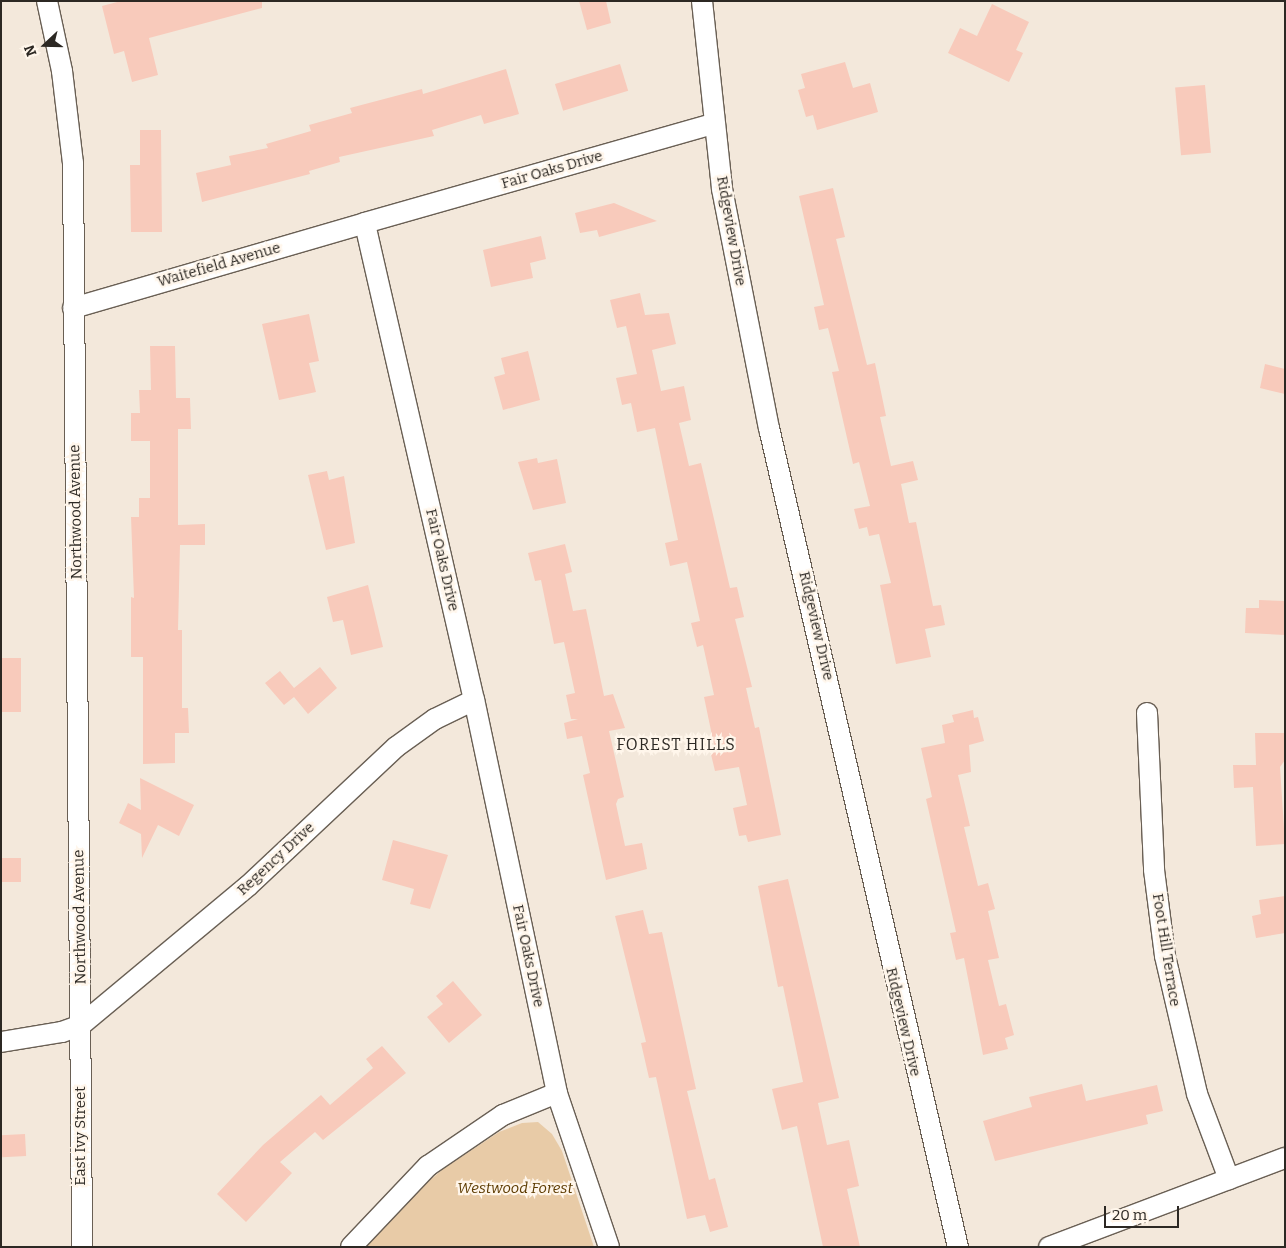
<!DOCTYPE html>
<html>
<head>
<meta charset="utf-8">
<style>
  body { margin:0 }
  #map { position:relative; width:1286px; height:1248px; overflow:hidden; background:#f3e8db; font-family:Bitter,serif }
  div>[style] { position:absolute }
  .green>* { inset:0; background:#e8cba7 }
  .building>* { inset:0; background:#f8cabb; transform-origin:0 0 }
  .roads { filter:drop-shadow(1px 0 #695f54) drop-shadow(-1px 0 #695f54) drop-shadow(0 1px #695f54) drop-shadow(0 -1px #695f54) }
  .street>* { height:20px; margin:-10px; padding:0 10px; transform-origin:10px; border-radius:10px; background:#fff }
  span { translate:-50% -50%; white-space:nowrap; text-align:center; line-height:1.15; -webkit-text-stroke:4.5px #fff6eb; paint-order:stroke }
  .street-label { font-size:15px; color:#2c2823 }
  .park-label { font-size:15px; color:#5d3b01; font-style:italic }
  .neighbourhood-label { font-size:16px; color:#2c2823; letter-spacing:1px }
  .frame { position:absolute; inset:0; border:2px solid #2c2823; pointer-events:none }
  .north { position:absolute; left:20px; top:20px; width:50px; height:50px; -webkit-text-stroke:4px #fff6eb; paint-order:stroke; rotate:249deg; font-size:14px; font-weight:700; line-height:20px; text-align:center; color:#2c2823 }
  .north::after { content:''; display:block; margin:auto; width:18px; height:22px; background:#2c2823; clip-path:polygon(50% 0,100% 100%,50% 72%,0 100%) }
  .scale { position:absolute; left:1104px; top:1206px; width:75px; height:22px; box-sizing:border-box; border:2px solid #2c2823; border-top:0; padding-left:6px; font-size:15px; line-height:18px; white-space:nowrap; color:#2c2823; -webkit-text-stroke:4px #fff6eb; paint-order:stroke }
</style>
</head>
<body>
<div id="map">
  <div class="green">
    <div style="clip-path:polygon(538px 1122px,552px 1134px,562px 1151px,594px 1247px,364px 1247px,416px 1192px,443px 1169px,499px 1132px,522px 1123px)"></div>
  </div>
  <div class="building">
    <div style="clip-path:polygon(121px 1px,262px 1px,262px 8px,149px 38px,158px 75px,132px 82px,124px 51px,114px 54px,102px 6px)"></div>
    <div style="clip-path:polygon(579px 1px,606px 1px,611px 23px,587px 30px)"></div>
    <div style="clip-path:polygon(992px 4px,1029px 22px,1016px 50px,1023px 53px,1009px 82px,948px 53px,960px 28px,977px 36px)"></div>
    <div style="clip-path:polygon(845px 62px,853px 88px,870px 83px,878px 112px,817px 130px,813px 115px,806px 117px,798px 90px,805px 88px,801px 74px)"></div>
    <div style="left:620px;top:64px;width:28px;height:68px;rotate:73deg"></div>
    <div style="clip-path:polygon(506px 69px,519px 114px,484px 124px,481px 115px,432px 130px,434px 136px,339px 157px,340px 162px,309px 171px,310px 174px,202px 202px,196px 173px,231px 165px,229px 156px,268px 148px,266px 144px,311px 131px,309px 125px,352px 113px,350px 108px,422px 89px,423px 94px)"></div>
    <div style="left:1205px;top:85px;width:68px;height:30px;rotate:85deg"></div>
    <div style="clip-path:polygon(140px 130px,161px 130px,162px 232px,131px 232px,130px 165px,140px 165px)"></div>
    <div style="clip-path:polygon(833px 188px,845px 237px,836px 239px,867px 365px,875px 363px,886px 416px,880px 417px,891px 466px,913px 461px,918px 480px,901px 484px,909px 523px,916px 522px,933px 606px,941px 605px,945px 625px,925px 629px,931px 657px,896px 664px,880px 585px,891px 583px,879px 534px,869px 536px,867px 527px,859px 529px,854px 509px,870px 506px,859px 462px,853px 464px,842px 416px,832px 372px,839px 371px,828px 328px,819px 330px,814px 307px,824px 305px,799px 196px)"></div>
    <div style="clip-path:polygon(614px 203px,657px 221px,599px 237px,597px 230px,580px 233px,575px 213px)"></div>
    <div style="clip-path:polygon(541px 236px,546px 259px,530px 263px,533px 278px,491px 287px,483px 250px)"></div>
    <div style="clip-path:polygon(640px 293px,645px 315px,669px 313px,676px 344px,652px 350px,661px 391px,684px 386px,691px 420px,679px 423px,689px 466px,701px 463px,730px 588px,737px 587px,744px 617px,735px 619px,752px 687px,746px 688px,755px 728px,759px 727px,781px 835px,748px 842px,746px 835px,739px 836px,733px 808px,747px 805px,739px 767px,715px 771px,709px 746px,714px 745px,704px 697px,714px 695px,703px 645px,697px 647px,691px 623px,700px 621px,687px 562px,670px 566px,665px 543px,678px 540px,655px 428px,637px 432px,631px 403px,622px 405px,616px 378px,637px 374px,626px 326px,617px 328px,610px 300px)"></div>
    <div style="clip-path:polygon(309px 314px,319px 361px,309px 363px,316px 392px,279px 400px,262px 324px)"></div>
    <div style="clip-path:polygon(150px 346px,175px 346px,176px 398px,190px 398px,191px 429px,178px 429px,178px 525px,205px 524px,205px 545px,180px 545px,178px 630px,182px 630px,182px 708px,188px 708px,189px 733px,175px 733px,175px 763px,143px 764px,143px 657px,131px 657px,131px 597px,134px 598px,131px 517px,139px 517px,139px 498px,150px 498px,150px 441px,131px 441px,131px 413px,140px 413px,139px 390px,151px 390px)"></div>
    <div style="clip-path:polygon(528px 351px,540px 400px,503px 410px,494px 377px,505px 374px,501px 358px)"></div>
    <div style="clip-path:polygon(1265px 364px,1285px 369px,1285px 394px,1260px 388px)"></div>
    <div style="clip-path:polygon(537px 458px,538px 463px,557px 459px,566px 503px,533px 510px,518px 462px)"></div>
    <div style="clip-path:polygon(327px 471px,329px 480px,344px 476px,355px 543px,326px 550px,308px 475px)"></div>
    <div style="clip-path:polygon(565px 544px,572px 572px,565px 574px,573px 611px,586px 609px,604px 696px,613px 694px,625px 728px,609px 731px,624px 797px,618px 799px,616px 804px,625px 846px,642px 843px,647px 869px,606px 880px,583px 775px,590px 773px,582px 736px,567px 739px,564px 723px,578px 719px,571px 719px,566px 695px,575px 693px,564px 642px,554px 644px,541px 580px,535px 581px,528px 553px)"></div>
    <div style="clip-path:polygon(368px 585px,383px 647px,351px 655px,343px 620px,333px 622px,327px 597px)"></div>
    <div style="clip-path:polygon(1259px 600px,1285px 601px,1285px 635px,1245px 633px,1246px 608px,1259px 608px)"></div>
    <div style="left:21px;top:658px;width:54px;height:20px;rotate:90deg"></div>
    <div style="clip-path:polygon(320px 667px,337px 688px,308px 714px,294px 697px,284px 705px,265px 683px,280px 671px,294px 688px)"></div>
    <div style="clip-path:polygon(973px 710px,974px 718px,978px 717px,984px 741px,969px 745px,971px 772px,958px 775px,970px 826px,964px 827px,978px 886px,988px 883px,995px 909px,988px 911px,999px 958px,988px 960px,999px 1006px,1006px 1004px,1014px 1035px,1005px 1038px,1008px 1049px,983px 1055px,964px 958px,956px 960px,950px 933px,956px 932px,926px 799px,932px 797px,921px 748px,945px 743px,942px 725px,954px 722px,952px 715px)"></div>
    <div style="clip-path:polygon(1255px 733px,1285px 733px,1285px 760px,1280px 767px,1285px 844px,1256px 846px,1253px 787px,1234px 788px,1233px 765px,1256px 765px)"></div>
    <div style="clip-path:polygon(140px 778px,194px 805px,179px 836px,158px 825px,142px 858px,141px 834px,119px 823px,128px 803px,141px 810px)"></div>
    <div style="clip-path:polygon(393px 840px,448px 855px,430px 909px,410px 904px,414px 889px,382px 880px)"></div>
    <div style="left:21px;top:858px;width:24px;height:20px;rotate:90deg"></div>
    <div style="clip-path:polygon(788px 879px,839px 1098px,818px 1103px,827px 1145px,849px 1140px,859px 1186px,847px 1189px,860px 1247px,823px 1247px,797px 1126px,782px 1130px,772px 1089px,803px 1082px,783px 986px,778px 987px,758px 886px)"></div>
    <div style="clip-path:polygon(1285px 896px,1285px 933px,1256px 938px,1252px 916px,1261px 914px,1259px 900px)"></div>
    <div style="clip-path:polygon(643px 910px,649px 934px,662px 932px,696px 1089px,687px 1091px,709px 1180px,715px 1178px,728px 1227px,710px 1232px,705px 1215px,687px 1219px,656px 1077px,649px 1078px,641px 1043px,646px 1042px,615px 916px)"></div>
    <div style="clip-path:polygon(453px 981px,482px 1015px,449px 1043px,427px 1017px,443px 1004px,436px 996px)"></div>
    <div style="clip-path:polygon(382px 1046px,406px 1073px,323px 1140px,315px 1132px,280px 1162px,292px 1173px,246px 1222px,217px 1194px,263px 1145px,321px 1095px,330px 1105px,373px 1068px,366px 1059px)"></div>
    <div style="clip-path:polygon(1082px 1084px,1086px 1101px,1157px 1085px,1163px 1111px,1146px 1115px,1148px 1124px,995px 1161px,983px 1121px,1032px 1107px,1029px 1097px)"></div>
    <div style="left:25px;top:1134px;width:22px;height:24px;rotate:87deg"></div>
  </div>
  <div class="roads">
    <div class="street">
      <div style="left:47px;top:1px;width:72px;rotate:77.9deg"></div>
      <div style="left:62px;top:71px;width:93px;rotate:83.2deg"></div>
      <div style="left:73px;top:163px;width:1084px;rotate:89.52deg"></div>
      <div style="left:702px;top:1px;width:189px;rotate:83.9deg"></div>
      <div style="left:722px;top:189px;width:244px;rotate:78.9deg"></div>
      <div style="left:769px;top:428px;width:841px;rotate:77.01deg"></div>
      <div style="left:73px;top:308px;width:304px;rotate:-16.2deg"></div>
      <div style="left:1147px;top:713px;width:157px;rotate:87.4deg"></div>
      <div style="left:1154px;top:870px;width:87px;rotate:82.7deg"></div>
      <div style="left:1165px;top:956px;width:142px;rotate:76.9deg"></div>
      <div style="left:1197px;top:1094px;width:91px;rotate:69.4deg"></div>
      <div style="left:1px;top:1042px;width:62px;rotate:-9.3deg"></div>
      <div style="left:62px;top:1032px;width:20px;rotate:-20deg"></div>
      <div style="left:81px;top:1025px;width:217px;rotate:-39.8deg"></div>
      <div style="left:248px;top:886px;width:203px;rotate:-43.2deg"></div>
      <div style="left:396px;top:747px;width:48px;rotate:-35.7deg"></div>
      <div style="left:435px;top:719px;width:43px;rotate:-26deg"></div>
      <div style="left:351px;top:1247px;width:112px;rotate:-46.5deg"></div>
      <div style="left:428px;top:1166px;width:91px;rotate:-34.2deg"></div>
      <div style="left:503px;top:1115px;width:58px;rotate:-22.2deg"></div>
      <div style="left:609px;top:1247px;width:163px;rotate:-108.7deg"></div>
      <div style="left:557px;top:1093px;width:402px;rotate:-101.9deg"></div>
      <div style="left:474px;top:700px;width:489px;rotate:-102.9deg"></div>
      <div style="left:365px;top:223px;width:362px;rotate:-15.9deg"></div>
      <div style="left:1049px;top:1247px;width:252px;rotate:-20.7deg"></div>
    </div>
  </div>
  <div class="street-label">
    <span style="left:552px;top:170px;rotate:-16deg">Fair Oaks Drive</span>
    <span style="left:731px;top:231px;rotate:80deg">Ridgeview Drive</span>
    <span style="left:219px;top:265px;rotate:-16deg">Waitefield Avenue</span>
    <span style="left:76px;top:512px;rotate:-91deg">Northwood Avenue</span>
    <span style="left:442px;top:560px;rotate:77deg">Fair Oaks Drive</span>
    <span style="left:816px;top:626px;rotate:77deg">Ridgeview Drive</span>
    <span style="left:276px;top:859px;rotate:-43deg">Regency Drive</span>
    <span style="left:80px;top:917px;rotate:-91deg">Northwood Avenue</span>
    <span style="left:1166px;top:950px;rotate:81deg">Foot Hill Terrace</span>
    <span style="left:528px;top:956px;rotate:78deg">Fair Oaks Drive</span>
    <span style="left:903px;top:1022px;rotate:77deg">Ridgeview Drive</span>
    <span style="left:81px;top:1136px;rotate:-90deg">East Ivy Street</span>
  </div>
  <div class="park-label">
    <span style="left:515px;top:1189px">Westwood Forest</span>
  </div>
  <div class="neighbourhood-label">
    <span style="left:676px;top:745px">FOREST HILLS</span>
  </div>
  <div class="frame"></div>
  <div class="north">N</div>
  <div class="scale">20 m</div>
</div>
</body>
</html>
